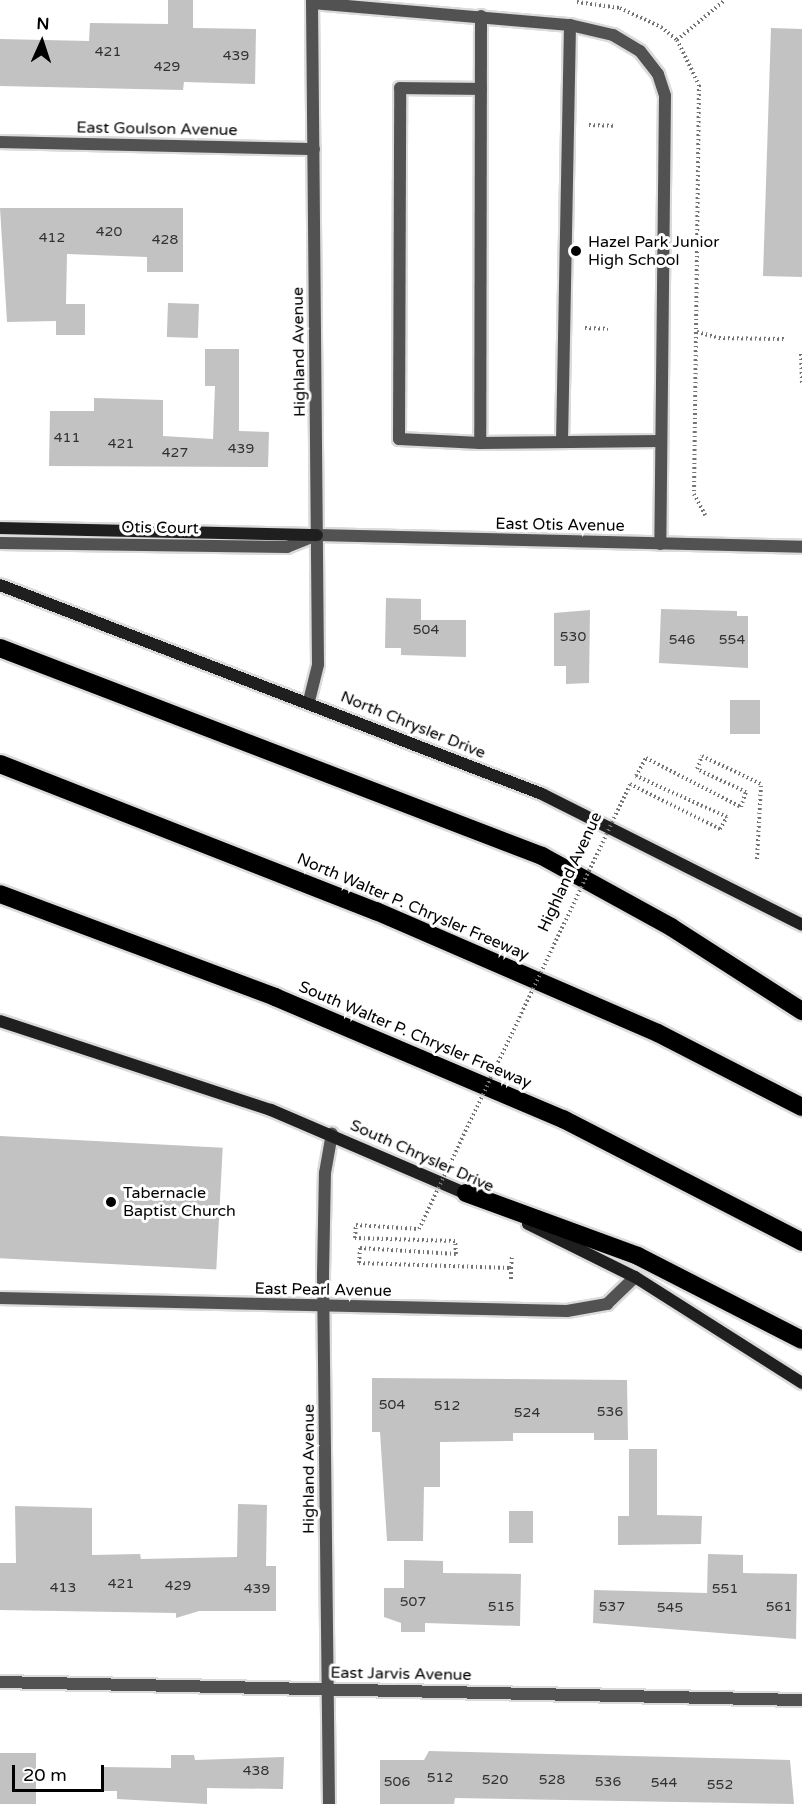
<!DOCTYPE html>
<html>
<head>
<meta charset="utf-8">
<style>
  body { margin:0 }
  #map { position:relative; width:802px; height:1804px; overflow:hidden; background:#fff; font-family:"Varela Round",sans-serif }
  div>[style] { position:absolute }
  .building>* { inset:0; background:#c2c2c2; transform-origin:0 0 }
  .path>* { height:4px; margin-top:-2px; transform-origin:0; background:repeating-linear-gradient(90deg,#747474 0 1.5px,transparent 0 4.5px) }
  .roads { filter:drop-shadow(2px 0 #dbdbdb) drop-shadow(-2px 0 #dbdbdb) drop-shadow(0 2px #dbdbdb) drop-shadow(0 -2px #dbdbdb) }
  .lane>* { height:12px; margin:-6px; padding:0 6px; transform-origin:6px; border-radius:6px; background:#525252 }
  .street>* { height:12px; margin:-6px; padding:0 6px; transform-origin:6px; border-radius:6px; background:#525252 }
  .secondary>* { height:12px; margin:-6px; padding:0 6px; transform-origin:6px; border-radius:6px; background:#1f1f1f }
  .highway>* { height:18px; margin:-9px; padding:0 9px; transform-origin:9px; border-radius:9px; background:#000 }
  .path-bridge>* { height:4px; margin-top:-2px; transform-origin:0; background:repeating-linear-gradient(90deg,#747474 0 1.5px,transparent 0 4.5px) }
  .dots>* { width:16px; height:16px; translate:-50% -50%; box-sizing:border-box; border:3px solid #fff; border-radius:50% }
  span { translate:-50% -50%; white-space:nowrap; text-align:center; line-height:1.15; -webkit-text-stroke:6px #fff; paint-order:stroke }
  .number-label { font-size:14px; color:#303030 }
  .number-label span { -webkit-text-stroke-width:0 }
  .street-label { font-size:16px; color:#000 }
  .poi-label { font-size:16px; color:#000 }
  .left { translate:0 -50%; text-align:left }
  .north { position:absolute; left:12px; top:12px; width:60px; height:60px; -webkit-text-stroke:4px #fff; paint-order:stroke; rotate:3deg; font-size:16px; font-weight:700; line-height:24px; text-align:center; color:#000 }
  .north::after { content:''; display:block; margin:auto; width:21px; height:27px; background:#000; clip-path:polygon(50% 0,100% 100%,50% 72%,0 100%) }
  .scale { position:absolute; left:12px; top:1765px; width:92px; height:27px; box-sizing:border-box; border:3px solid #000; border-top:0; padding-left:8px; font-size:18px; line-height:21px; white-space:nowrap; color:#000; -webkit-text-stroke:4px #fff; paint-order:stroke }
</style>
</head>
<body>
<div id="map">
  <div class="building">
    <div style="clip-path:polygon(168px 0,193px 0,193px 28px,256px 29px,255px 84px,184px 82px,183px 90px,0 86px,0 39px,89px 41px,90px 23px,168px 24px)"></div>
    <div style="clip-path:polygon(771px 28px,802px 29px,802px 277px,763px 276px)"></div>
    <div style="clip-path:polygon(0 208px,183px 208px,183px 272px,147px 272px,147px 257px,67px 254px,66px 304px,85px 304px,85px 335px,56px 335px,56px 321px,7px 322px)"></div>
    <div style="left:168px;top:303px;width:31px;height:34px;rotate:2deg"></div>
    <div style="clip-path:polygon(205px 349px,239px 349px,239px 431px,269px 432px,268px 467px,49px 466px,50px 411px,94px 411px,94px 398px,163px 400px,163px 436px,213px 439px,215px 386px,205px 386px)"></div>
    <div style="clip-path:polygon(386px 598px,421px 599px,421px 620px,466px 620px,466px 657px,401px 655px,401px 648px,385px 648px)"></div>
    <div style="clip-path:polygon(661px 609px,737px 611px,737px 616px,748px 616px,748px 668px,659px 663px)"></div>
    <div style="clip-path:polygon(590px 610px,589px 683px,566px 684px,566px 666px,554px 666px,554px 613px)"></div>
    <div style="left:730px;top:700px;width:30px;height:34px"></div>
    <div style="left:0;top:1136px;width:223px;height:122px;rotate:3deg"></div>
    <div style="clip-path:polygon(372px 1378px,627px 1380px,628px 1440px,594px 1440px,594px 1433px,513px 1433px,513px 1441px,440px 1442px,440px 1487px,424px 1487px,423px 1541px,387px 1541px,380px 1432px,372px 1432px)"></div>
    <div style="clip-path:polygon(629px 1449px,657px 1449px,657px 1515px,702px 1516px,701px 1544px,618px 1545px,618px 1516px,629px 1516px)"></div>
    <div style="clip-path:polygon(238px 1504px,267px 1505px,266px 1566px,276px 1566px,276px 1611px,199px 1611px,176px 1618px,176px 1613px,0 1610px,0 1563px,16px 1563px,15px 1506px,92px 1508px,92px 1555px,140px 1554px,141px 1559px,237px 1557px)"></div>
    <div style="left:509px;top:1511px;width:24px;height:32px"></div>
    <div style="clip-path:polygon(708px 1554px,743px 1555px,743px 1573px,797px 1574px,796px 1639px,593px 1623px,594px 1590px,707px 1593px)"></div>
    <div style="clip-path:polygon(404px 1560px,443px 1561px,443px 1573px,521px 1574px,520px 1626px,425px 1623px,425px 1632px,401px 1632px,401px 1623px,384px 1617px,384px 1588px,404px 1588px)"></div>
    <div style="clip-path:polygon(429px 1751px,790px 1760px,794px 1804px,455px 1798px,454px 1804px,380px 1804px,380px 1760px,424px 1760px)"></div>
    <div style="left:0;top:1753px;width:36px;height:51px"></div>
    <div style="clip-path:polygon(171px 1755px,194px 1755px,195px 1760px,284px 1757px,283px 1789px,207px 1788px,207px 1804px,117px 1799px,117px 1791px,104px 1791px,104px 1767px,171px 1768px)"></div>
  </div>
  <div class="path">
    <div style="left:577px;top:2px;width:43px;rotate:7.9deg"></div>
    <div style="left:620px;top:8px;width:45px;rotate:24.9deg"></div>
    <div style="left:661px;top:27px;width:21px;rotate:39deg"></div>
    <div style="left:677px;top:40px;width:50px;rotate:63.9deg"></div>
    <div style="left:699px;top:85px;width:409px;rotate:90.7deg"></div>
    <div style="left:694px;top:494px;width:24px;rotate:62deg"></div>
    <div style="left:677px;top:40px;width:62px;rotate:-39.8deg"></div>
    <div style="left:589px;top:125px;width:24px;rotate:2deg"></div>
    <div style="left:585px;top:328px;width:23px;rotate:2deg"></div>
    <div style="left:697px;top:332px;width:23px;rotate:15deg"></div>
    <div style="left:719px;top:338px;width:66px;rotate:0.9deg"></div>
    <div style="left:801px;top:354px;width:29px;rotate:88deg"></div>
    <div style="left:757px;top:859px;width:75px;rotate:-86.9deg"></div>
    <div style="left:359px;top:1263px;width:152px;rotate:1.9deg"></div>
    <div style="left:511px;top:1268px;width:12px;rotate:-85deg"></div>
    <div style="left:511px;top:1268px;width:13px;rotate:90deg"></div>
  </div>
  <div class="roads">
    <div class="lane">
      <div style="left:312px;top:3px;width:259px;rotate:4.9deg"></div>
      <div style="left:570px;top:25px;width:44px;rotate:13.1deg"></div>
      <div style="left:613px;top:35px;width:31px;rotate:31deg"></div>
      <div style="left:640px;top:51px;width:29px;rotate:52deg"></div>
      <div style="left:658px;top:74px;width:23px;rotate:72deg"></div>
      <div style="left:665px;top:96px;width:448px;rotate:90.6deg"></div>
      <div style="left:481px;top:16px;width:427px;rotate:90.1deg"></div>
      <div style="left:480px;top:443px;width:181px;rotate:-0.6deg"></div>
      <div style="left:562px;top:442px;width:417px;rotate:-88.9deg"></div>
      <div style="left:480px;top:443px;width:81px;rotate:-177.2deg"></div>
      <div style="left:399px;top:439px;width:351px;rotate:-89.8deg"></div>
      <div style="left:400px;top:88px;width:81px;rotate:0.7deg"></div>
    </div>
    <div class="street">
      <div style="left:0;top:142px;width:314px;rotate:1.3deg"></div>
      <div style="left:317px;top:535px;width:485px;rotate:1.4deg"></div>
      <div style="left:0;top:543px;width:287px;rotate:0.8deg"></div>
      <div style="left:287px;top:547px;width:32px;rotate:-22deg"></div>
      <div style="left:309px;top:701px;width:38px;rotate:-76deg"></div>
      <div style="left:318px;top:664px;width:664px;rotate:-90.52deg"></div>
      <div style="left:0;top:1298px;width:567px;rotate:1.31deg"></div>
      <div style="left:567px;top:1311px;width:41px;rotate:-9.9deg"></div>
      <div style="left:607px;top:1304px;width:39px;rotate:-44deg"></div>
      <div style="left:0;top:1682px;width:802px;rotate:1.29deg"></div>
      <div style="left:329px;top:1804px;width:529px;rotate:-90.65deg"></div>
      <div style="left:323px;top:1275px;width:102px;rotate:-88.9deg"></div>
      <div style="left:325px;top:1173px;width:40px;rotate:-80deg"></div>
    </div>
    <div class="secondary">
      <div style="left:0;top:528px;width:317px;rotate:1.3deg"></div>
      <div style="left:0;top:585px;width:581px;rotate:21.09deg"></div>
      <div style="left:542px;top:794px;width:291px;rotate:26.7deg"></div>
      <div style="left:0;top:1021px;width:285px;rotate:18.2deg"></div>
      <div style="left:271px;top:1110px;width:219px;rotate:23.2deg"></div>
      <div style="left:528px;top:1224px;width:119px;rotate:26.4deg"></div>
      <div style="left:635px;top:1277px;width:198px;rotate:32.4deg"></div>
    </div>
    <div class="highway">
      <div style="left:0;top:648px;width:581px;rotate:20.99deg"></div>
      <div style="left:542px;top:856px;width:147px;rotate:28.8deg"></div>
      <div style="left:671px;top:927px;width:156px;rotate:32.7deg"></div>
      <div style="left:0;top:764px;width:404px;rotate:21.4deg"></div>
      <div style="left:376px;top:911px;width:307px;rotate:23.4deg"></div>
      <div style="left:658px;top:1033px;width:162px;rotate:27.2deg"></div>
      <div style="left:0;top:894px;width:294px;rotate:20.5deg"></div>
      <div style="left:275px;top:997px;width:313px;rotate:23deg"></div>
      <div style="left:563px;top:1119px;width:269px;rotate:27.2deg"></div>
      <div style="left:466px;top:1193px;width:183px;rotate:20.1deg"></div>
      <div style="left:638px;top:1256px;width:184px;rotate:27.1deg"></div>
    </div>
  </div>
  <div class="path-bridge">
    <div style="left:359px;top:1263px;width:15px;rotate:-86deg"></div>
    <div style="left:360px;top:1248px;width:96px;rotate:3.6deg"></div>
    <div style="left:456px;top:1254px;width:13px;rotate:-94deg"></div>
    <div style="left:455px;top:1241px;width:100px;rotate:-178.3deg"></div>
    <div style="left:355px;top:1238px;width:13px;rotate:-86deg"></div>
    <div style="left:356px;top:1225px;width:63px;rotate:3.6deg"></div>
    <div style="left:419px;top:1229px;width:492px;rotate:-64.6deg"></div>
    <div style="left:630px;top:784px;width:101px;rotate:26.6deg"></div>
    <div style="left:720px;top:829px;width:14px;rotate:-60deg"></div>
    <div style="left:727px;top:817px;width:100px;rotate:-155.7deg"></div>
    <div style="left:636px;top:776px;width:21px;rotate:-61deg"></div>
    <div style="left:646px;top:758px;width:107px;rotate:27.3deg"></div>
    <div style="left:741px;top:807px;width:16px;rotate:-72deg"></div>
    <div style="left:746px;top:792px;width:54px;rotate:-154.9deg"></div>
    <div style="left:697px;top:769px;width:14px;rotate:-69deg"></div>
    <div style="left:702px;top:756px;width:65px;rotate:25.4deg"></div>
  </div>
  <div class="dots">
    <div style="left:576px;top:251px;background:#000"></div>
    <div style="left:111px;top:1202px;background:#000"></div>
  </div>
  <div class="number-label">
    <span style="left:108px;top:52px">421</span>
    <span style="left:236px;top:56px">439</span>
    <span style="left:167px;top:67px">429</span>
    <span style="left:109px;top:232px">420</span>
    <span style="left:52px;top:238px">412</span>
    <span style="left:165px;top:240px">428</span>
    <span style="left:67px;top:438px">411</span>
    <span style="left:121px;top:444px">421</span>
    <span style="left:241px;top:449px">439</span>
    <span style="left:175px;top:453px">427</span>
    <span style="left:426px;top:630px">504</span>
    <span style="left:573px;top:637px">530</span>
    <span style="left:682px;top:640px">546</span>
    <span style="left:732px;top:640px">554</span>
    <span style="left:392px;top:1405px">504</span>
    <span style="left:447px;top:1406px">512</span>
    <span style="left:610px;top:1412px">536</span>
    <span style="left:527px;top:1413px">524</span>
    <span style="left:121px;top:1584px">421</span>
    <span style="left:178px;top:1586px">429</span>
    <span style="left:63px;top:1588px">413</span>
    <span style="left:257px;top:1589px">439</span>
    <span style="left:725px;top:1589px">551</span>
    <span style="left:413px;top:1602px">507</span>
    <span style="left:501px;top:1607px">515</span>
    <span style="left:612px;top:1607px">537</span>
    <span style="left:779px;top:1607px">561</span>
    <span style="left:670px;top:1608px">545</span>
    <span style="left:256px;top:1771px">438</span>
    <span style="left:440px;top:1778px">512</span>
    <span style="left:495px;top:1780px">520</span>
    <span style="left:552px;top:1780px">528</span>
    <span style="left:397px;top:1782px">506</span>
    <span style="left:608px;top:1782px">536</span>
    <span style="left:664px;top:1783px">544</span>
    <span style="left:720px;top:1785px">552</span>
  </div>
  <div class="street-label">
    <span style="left:157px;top:129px;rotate:1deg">East Goulson Avenue</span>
    <span style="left:299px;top:352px;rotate:-91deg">Highland Avenue</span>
    <span style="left:560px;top:525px;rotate:1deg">East Otis Avenue</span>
    <span style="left:160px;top:528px;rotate:1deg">Otis Court</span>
    <span style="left:413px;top:725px;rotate:22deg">North Chrysler Drive</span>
    <span style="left:570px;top:872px;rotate:-65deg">Highland Avenue</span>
    <span style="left:413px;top:907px;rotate:23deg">North Walter P. Chrysler Freeway</span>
    <span style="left:415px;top:1035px;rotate:23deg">South Walter P. Chrysler Freeway</span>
    <span style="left:422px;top:1156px;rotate:24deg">South Chrysler Drive</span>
    <span style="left:323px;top:1290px;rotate:1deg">East Pearl Avenue</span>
    <span style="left:309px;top:1469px;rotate:-90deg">Highland Avenue</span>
    <span style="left:401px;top:1674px;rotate:1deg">East Jarvis Avenue</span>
  </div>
  <div class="poi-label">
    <span class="left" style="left:588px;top:251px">Hazel Park Junior<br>High School</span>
    <span class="left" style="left:123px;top:1202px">Tabernacle<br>Baptist Church</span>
  </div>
  <div class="north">N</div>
  <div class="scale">20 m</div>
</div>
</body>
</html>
